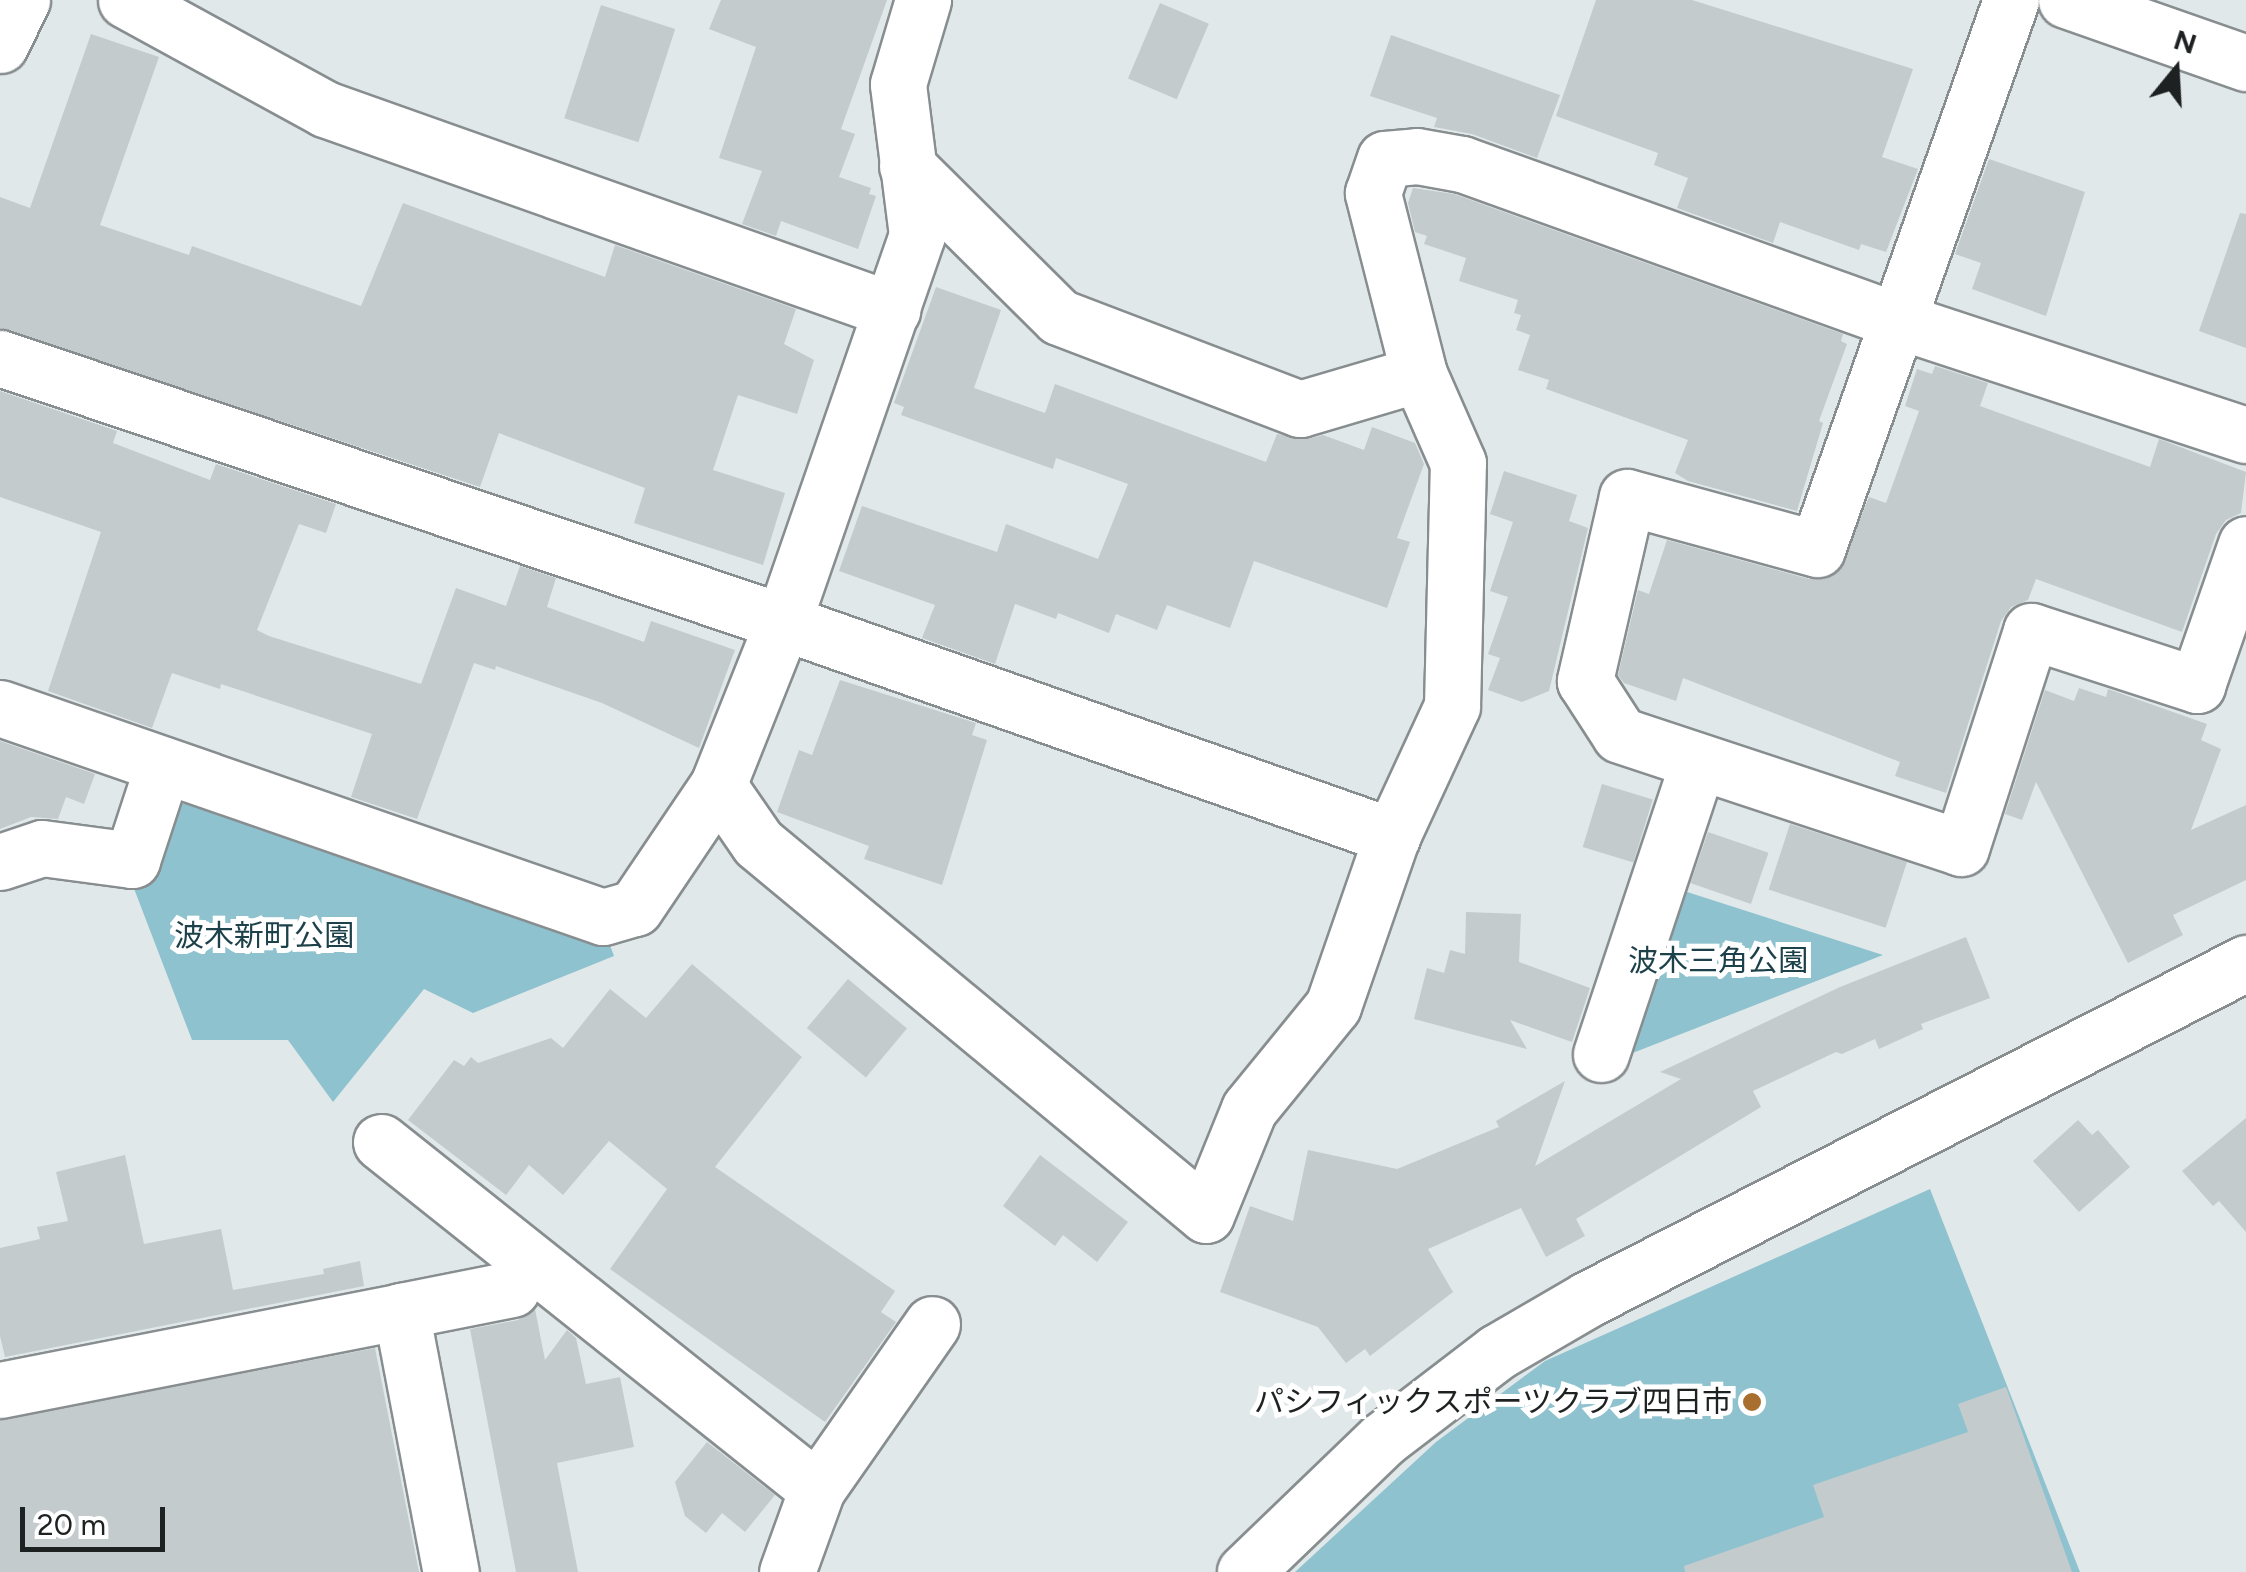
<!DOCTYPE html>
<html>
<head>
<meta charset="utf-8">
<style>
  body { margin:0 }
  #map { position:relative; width:2246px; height:1572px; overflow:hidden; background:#e1e8ea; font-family:Figtree,"Noto Sans JP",sans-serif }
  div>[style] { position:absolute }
  .green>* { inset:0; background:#8fc2cf }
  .building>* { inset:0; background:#c4cbcc; transform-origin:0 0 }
  .roads { filter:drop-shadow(2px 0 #888e90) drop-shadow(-2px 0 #888e90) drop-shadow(0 2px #888e90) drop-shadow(0 -2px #888e90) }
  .minor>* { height:55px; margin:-27.5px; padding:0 27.5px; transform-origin:27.5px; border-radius:27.5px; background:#fff }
  .major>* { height:55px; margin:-27.5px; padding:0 27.5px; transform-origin:27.5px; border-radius:27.5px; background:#fff }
  .dots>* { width:28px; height:28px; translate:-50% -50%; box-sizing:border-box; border:5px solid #fff; border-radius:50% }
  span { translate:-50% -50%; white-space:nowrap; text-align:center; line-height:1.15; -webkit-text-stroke:10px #fff; paint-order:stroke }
  .park-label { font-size:30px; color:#1d414a }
  .poi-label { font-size:30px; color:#1e2121 }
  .right { translate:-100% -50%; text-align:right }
  .north { position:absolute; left:2126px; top:20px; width:100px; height:100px; -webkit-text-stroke:8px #fff; paint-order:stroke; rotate:18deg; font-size:28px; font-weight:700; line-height:40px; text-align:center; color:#1e2121 }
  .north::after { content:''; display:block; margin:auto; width:35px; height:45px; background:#1e2121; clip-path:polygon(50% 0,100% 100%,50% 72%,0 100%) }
  .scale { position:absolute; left:20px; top:1507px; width:145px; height:45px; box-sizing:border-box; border:5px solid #1e2121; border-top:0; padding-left:12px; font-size:30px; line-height:35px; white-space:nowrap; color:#1e2121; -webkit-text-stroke:8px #fff; paint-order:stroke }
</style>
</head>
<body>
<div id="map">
  <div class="green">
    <div style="clip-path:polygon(190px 802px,608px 940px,614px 956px,473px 1013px,424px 989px,333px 1102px,288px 1040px,192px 1040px,133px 886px,171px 807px)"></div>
    <div style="clip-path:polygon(1684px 891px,1883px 955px,1625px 1056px)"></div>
    <div style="clip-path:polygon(1930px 1189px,2080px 1572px,1295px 1572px,1436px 1442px,1545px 1361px)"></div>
  </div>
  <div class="building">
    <div style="clip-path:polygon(721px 0,887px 0,841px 129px,855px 134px,839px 177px,871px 188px,869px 194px,876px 196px,858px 249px,781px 221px,776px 236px,742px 224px,762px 171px,719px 158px,756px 47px,709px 29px)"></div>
    <div style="clip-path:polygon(1596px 0,1692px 0,1913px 69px,1882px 157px,1918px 169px,1886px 252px,1861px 244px,1859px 250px,1780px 222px,1773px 243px,1677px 208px,1688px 178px,1654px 165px,1658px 153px,1556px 116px)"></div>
    <div style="left:1160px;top:3px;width:53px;height:82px;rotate:23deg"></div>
    <div style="left:601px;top:5px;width:78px;height:119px;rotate:18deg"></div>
    <div style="clip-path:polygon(91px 34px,159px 57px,100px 225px,189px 255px,192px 246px,361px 306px,403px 203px,605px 277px,615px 245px,796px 309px,784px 344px,814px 360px,797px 414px,738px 395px,713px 470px,785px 493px,763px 565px,634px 523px,645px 488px,499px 433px,480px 487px,0 328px,0 197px,30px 208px)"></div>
    <div style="clip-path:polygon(1391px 35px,1560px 95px,1537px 158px,1472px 134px,1434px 127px,1437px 118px,1370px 96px)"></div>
    <div style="clip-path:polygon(1989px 159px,2085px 192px,2046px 316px,1972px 289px,1981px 263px,1955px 254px)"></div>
    <div style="clip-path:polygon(1413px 188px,1454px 194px,1843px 334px,1841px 341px,1847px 344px,1819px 421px,1823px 423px,1797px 511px,1688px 481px,1675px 473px,1688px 440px,1546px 389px,1549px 380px,1518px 370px,1530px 335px,1516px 330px,1521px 315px,1514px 313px,1518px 300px,1459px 281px,1466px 258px,1424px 244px,1427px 236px,1415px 232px,1408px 203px)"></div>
    <div style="clip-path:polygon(2240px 213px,2246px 214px,2246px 348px,2199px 331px)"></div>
    <div style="clip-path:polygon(936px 287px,1001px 310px,974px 388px,1045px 413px,1055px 384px,1266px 462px,1277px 434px,1308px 439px,1323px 435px,1364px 450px,1372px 427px,1415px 443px,1424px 464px,1397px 538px,1410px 542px,1387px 608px,1254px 561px,1230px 628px,1167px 605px,1157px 630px,1116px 614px,1109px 633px,1058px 613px,1056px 619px,1015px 604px,995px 664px,922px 638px,935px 605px,839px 571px,862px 506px,997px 552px,1006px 524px,1098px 559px,1128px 484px,1056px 458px,1053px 469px,901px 415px,904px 407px,894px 403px)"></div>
    <div style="clip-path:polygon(1935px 366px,1988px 383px,1980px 406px,2150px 467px,2159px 439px,2246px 472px,2241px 513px,2226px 520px,2216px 534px,2182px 632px,2036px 579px,2028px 600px,2011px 607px,2001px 621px,1946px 793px,1895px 776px,1900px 762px,1683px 678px,1676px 701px,1624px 683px,1618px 675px,1638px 590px,1649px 594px,1667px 540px,1809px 579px,1825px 579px,1838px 572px,1869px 497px,1886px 503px,1919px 411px,1905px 406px,1917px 369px,1932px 374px)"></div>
    <div style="clip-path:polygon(0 391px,117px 431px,113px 443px,210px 480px,216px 464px,336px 504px,326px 533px,299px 524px,257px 630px,269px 636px,421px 684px,456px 588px,506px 606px,520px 566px,556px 578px,547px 607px,644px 642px,651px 621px,735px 650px,699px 748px,602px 703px,496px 666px,495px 670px,474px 663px,417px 819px,351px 797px,372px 734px,221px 684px,220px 689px,172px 673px,152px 728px,48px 691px,101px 532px,0 497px)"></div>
    <div style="clip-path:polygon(1504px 471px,1577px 495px,1569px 521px,1588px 528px,1549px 691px,1522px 702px,1488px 690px,1500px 658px,1488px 654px,1508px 597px,1490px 591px,1513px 522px,1490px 514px)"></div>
    <div style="clip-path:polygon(840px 680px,976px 723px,972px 735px,987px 740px,942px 885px,864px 859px,869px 846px,777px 812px,799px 750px,812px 755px)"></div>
    <div style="clip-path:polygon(2079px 688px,2106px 697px,2108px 689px,2207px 724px,2201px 740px,2221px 749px,2191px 830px,2246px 805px,2246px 880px,2173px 915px,2183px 935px,2128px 963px,2036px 782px,2022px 820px,2005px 814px,2045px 690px,2074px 701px)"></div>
    <div style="clip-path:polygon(0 741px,95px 774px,84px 804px,66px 797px,58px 819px,31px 817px,0 829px)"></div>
    <div style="left:1602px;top:784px;width:53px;height:66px;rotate:17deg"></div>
    <div style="left:1790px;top:824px;width:123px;height:69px;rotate:18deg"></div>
    <div style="left:1708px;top:832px;width:64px;height:54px;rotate:19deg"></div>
    <div style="clip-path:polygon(1466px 912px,1521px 914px,1519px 962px,1590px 988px,1572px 1042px,1510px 1020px,1527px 1049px,1414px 1019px,1427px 968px,1444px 973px,1450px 950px,1465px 954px)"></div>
    <div style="clip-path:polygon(1966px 937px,1990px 998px,1921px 1024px,1923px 1029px,1879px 1049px,1875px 1039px,1842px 1054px,1836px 1052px,1753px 1091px,1761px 1107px,1576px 1219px,1585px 1236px,1546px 1257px,1521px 1208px,1428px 1249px,1453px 1292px,1370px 1356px,1365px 1349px,1346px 1363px,1318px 1327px,1220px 1292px,1250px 1206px,1293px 1221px,1308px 1150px,1397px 1169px,1499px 1127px,1496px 1121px,1565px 1081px,1535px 1166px,1681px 1079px,1660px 1072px,1840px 987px)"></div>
    <div style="clip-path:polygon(692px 964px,802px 1057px,715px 1167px,895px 1291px,881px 1312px,896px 1322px,825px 1422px,610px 1269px,667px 1189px,609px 1141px,563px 1195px,529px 1165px,506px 1195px,408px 1120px,454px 1060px,464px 1066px,471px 1057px,478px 1063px,551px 1038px,563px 1048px,610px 989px,646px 1018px)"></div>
    <div style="left:848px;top:979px;width:77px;height:64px;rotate:40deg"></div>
    <div style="clip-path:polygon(2246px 1118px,2246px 1232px,2219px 1201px,2213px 1206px,2182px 1171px)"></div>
    <div style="clip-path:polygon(2078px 1120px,2092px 1135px,2098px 1130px,2130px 1167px,2079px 1212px,2033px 1161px)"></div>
    <div style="clip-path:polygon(125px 1155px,144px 1244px,221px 1229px,233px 1290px,324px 1274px,323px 1269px,360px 1261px,364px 1286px,5px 1357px,0 1336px,0 1248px,40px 1239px,37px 1227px,68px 1221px,56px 1172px)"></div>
    <div style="clip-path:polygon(1040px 1155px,1128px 1222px,1097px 1262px,1063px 1235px,1055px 1246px,1003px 1206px)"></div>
    <div style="clip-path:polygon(535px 1309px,545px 1360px,567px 1330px,576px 1338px,586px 1384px,620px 1377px,634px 1447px,557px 1463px,578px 1572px,516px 1572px,470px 1329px,518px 1320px)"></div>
    <div style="clip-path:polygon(375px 1348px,419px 1572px,0 1572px,0 1420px)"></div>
    <div style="clip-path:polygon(2006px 1387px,2072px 1572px,1685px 1572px,1684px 1566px,1824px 1517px,1813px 1485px,1968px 1432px,1958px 1404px)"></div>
    <div style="clip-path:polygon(707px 1442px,775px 1495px,745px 1532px,722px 1513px,706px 1533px,685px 1516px,675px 1482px)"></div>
  </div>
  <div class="roads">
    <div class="minor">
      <div style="left:126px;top:0;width:227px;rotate:28.7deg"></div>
      <div style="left:325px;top:109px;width:602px;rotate:19.52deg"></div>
      <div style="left:2011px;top:0;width:582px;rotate:109.46deg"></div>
      <div style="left:1817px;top:549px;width:197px;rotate:-164.7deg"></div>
      <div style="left:1627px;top:497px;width:189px;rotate:102.9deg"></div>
      <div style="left:1585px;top:681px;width:64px;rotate:57.1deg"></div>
      <div style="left:1620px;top:735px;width:359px;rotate:18.3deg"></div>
      <div style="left:1961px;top:848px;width:228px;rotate:-72.1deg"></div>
      <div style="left:2031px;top:631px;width:175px;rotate:18deg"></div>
      <div style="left:2197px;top:685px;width:149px;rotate:-70.8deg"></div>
      <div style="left:0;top:45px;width:50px;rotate:-63.9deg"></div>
      <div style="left:907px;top:166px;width:214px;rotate:44.8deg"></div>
      <div style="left:1059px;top:317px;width:258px;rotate:20.9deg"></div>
      <div style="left:1300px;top:409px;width:124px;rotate:-16.4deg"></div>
      <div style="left:0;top:358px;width:826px;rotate:18.63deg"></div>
      <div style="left:783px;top:622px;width:646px;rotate:19.36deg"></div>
      <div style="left:0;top:708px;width:638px;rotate:19.12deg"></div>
      <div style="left:603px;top:917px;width:33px;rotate:-16deg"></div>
      <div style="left:635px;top:908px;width:148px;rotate:-56deg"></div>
      <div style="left:718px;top:785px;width:175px;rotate:-68.3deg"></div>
      <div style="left:783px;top:622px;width:410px;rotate:-70.9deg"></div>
      <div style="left:917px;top:235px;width:152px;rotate:-97.2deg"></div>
      <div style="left:898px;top:84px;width:88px;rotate:-73.4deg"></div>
      <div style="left:718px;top:785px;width:70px;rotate:55.4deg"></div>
      <div style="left:758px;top:843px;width:582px;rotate:39.7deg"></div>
      <div style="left:1206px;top:1215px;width:114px;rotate:-67.9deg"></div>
      <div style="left:1249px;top:1109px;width:133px;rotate:-50.8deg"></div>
      <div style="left:1333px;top:1006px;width:180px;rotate:-70.9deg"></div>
      <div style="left:1392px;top:836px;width:143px;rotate:-65.2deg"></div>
      <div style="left:1452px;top:706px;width:243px;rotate:-88.6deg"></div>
      <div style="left:1458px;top:463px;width:97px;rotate:-113.7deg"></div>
      <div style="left:1419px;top:374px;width:187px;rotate:-104.3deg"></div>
      <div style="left:1373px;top:193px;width:36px;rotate:-71deg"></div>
      <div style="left:1385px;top:159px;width:32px;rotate:-5deg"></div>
      <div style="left:1417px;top:156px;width:46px;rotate:10.1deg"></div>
      <div style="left:1462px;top:164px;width:464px;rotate:19.8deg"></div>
      <div style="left:1899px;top:321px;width:365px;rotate:18.2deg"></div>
      <div style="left:0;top:862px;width:44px;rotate:-18.4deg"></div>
      <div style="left:42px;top:848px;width:91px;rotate:7.6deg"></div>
      <div style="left:132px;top:860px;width:100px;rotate:-71.9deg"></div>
      <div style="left:1601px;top:1054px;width:307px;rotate:-71.6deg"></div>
      <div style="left:381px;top:1142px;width:557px;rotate:38.52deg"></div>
      <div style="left:401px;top:1311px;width:113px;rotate:-11.2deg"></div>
      <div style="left:0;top:1390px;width:409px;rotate:-11.1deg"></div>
      <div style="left:401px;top:1311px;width:266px;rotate:79.2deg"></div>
      <div style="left:787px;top:1572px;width:88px;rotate:-70.1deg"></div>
      <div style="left:817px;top:1489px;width:201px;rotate:-55.1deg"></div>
      <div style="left:1245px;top:1572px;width:190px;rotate:-43.9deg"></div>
      <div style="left:1382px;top:1440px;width:145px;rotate:-37.4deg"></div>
      <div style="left:1497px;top:1352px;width:105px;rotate:-30.2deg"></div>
      <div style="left:1588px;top:1299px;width:739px;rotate:-27.05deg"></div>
    </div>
    <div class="major">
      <div style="left:2066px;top:0;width:191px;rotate:19.3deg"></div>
    </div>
  </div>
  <div class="dots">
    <div style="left:1752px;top:1402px;background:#a86f2e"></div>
  </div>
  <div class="park-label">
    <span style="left:264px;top:936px">波木新町公園</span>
    <span style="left:1718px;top:961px">波木三角公園</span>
  </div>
  <div class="poi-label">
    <span class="right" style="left:1732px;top:1402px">パシフィックスポーツクラブ四日市</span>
  </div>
  <div class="north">N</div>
  <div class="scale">20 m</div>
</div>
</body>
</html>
